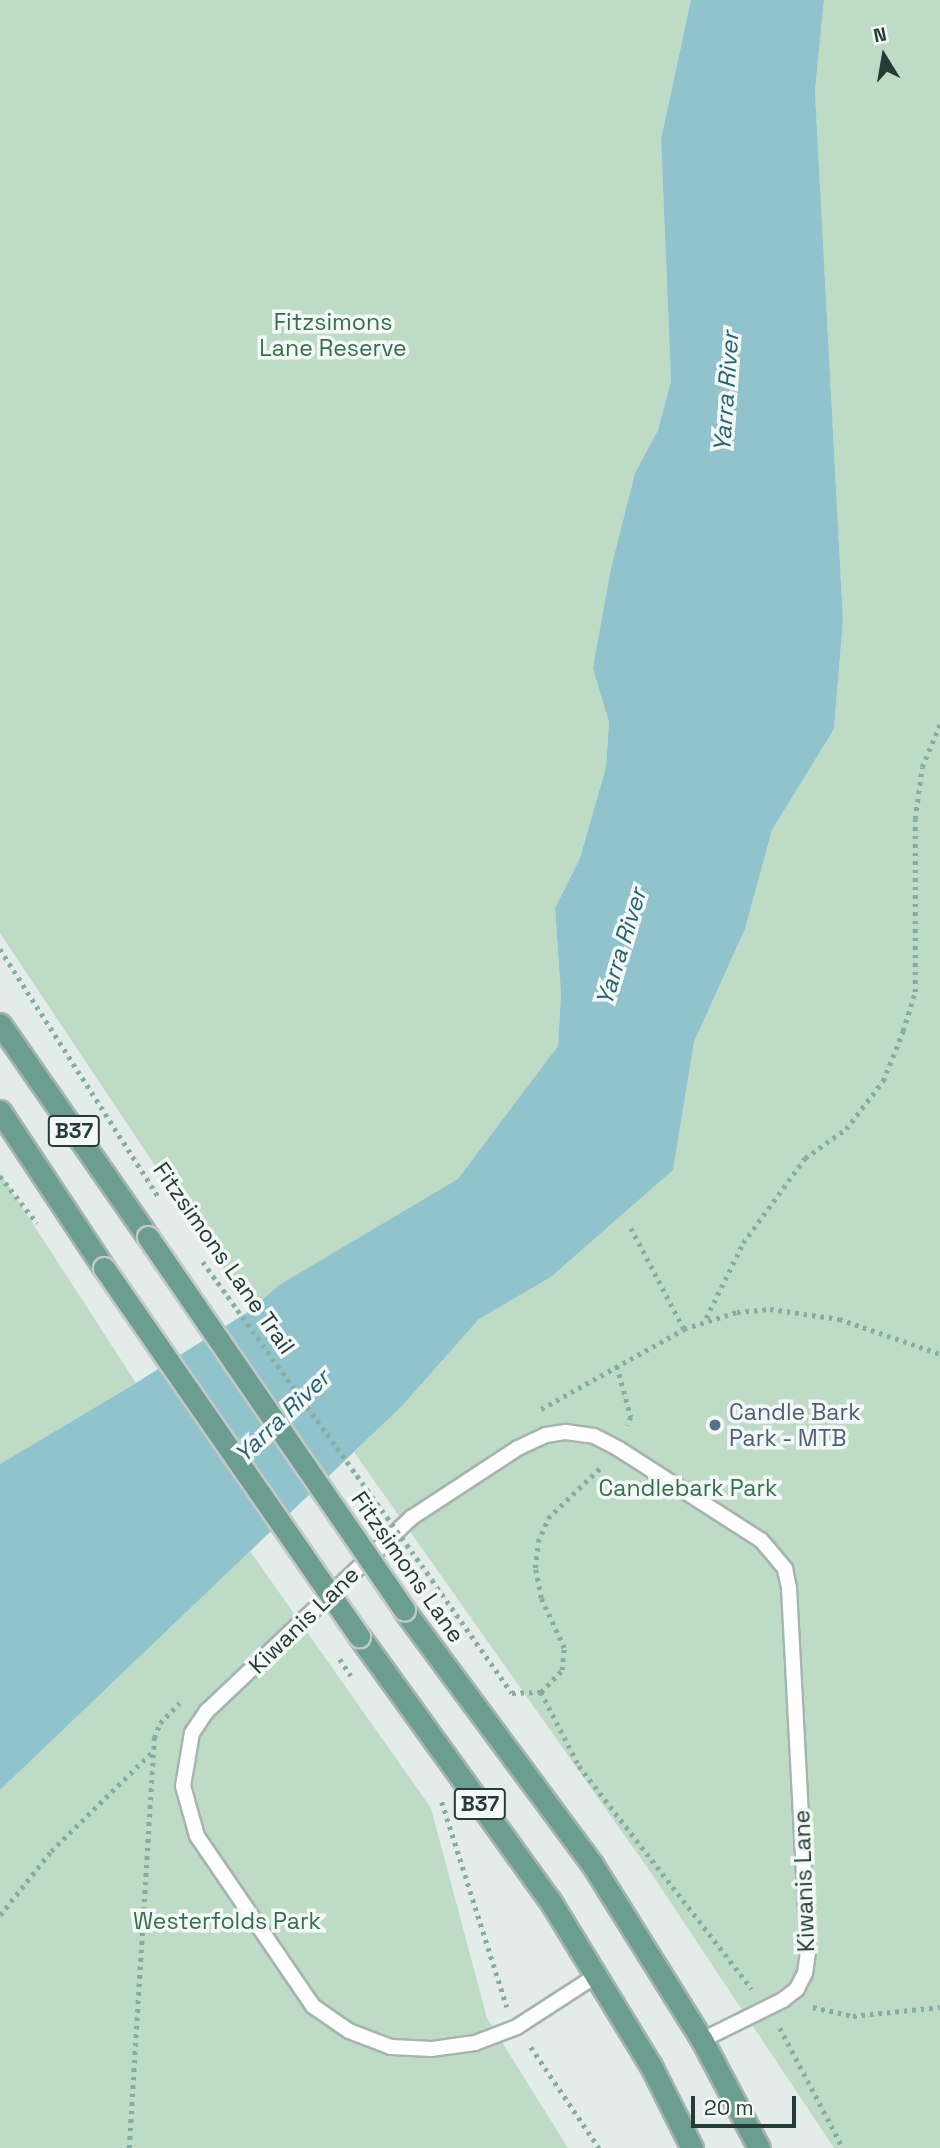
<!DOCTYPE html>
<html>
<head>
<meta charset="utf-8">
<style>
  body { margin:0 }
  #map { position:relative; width:940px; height:2148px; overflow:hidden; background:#e3ece8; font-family:"Space Grotesk",sans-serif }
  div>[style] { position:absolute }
  .green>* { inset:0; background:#bedbc6 }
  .water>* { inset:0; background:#90c3cc }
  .path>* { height:4.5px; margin-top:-2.25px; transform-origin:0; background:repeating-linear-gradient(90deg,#86ada1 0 3.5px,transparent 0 8.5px) }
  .roads { filter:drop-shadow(2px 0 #a6b4af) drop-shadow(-2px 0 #a6b4af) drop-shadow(0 2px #a6b4af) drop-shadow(0 -2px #a6b4af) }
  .lane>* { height:14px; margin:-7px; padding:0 7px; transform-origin:7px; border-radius:7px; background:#fff }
  .primary>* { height:21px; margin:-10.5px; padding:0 10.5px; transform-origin:10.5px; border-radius:10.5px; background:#6b9d91 }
  .path-bridge>* { height:4.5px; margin-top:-2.25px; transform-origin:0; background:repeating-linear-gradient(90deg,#86ada1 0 3.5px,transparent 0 8.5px) }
  .bridges { filter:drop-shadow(2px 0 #c2c8c6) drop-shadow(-2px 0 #c2c8c6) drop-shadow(0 2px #c2c8c6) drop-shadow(0 -2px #c2c8c6) }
  .primary-bridge>* { height:21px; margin:-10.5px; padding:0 10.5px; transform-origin:10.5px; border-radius:10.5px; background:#6b9d91 }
  .dots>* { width:19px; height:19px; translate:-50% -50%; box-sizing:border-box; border:4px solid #f3f8f6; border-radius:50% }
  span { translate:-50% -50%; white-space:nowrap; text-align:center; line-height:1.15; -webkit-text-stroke:7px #f3f8f6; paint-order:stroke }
  .shield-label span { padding:2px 5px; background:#f3f8f6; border:2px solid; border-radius:5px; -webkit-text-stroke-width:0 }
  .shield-label { font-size:21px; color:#243c35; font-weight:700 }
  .park-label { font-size:23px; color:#326f4a }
  .street-label { font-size:23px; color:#243c35 }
  .service-label { font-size:23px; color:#4e5e75 }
  .left { translate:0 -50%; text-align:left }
  .water-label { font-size:24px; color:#236573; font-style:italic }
  .north { position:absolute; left:849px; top:21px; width:70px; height:70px; -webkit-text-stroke:5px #f3f8f6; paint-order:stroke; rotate:349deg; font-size:19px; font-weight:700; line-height:28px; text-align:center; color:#243c35 }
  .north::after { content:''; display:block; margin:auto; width:24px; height:32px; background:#243c35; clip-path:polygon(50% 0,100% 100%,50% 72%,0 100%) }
  .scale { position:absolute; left:691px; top:2096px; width:105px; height:32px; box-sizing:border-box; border:4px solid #243c35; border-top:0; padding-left:9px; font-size:21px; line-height:24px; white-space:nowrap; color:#243c35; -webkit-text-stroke:5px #f3f8f6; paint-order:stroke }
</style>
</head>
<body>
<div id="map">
  <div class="green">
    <div style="clip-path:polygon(0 0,691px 0,661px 139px,671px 381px,658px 430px,635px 473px,611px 568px,594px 668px,609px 722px,606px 767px,580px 858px,555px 908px,561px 994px,558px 1046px,459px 1179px,279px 1285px,251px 1310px,0 933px)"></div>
    <div style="clip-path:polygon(824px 0,940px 0,940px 2148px,834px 2148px,651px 1873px,354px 1452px,402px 1406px,479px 1319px,551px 1277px,673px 1170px,694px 1042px,745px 929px,772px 830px,834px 729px,843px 620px,815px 91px)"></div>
    <div style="clip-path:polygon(0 1173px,136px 1383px,0 1464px)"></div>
    <div style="clip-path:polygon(250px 1551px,431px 1808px,487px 2018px,568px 2148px,0 2148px,0 1790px)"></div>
  </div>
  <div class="water">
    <div style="clip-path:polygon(691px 0,824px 0,815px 91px,843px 620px,834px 729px,772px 830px,745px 929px,694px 1042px,673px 1170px,551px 1277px,479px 1319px,402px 1406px,0 1790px,0 1464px,136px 1383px,251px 1310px,279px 1285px,458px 1179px,558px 1046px,561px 994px,555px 908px,580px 858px,606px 767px,609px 722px,593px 668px,611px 568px,635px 473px,658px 430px,671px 381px,661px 139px)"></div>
  </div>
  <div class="path">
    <div style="left:0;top:949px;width:295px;rotate:57.4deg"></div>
    <div style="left:0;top:1176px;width:60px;rotate:51.8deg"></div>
    <div style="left:631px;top:1228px;width:114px;rotate:62.3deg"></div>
    <div style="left:706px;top:1318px;width:84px;rotate:-63.7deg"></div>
    <div style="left:743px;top:1243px;width:105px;rotate:-53.9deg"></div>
    <div style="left:805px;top:1158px;width:50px;rotate:-35.3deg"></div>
    <div style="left:846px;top:1129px;width:61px;rotate:-52.4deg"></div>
    <div style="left:883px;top:1081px;width:54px;rotate:-68.2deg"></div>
    <div style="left:903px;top:1031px;width:41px;rotate:-72.9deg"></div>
    <div style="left:915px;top:992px;width:173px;rotate:-90deg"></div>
    <div style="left:915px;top:819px;width:52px;rotate:-82.3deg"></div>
    <div style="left:922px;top:767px;width:47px;rotate:-67.3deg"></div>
    <div style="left:617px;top:1366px;width:53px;rotate:74.6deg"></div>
    <div style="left:631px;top:1417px;width:9px;rotate:111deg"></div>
    <div style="left:541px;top:1409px;width:164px;rotate:-29.2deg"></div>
    <div style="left:684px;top:1329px;width:56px;rotate:-17.8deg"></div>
    <div style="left:737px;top:1312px;width:33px;rotate:-5deg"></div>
    <div style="left:770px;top:1309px;width:70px;rotate:8.2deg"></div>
    <div style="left:839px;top:1319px;width:107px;rotate:19.1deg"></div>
    <div style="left:432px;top:1580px;width:138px;rotate:54.7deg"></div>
    <div style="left:512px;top:1693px;width:29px;rotate:-2deg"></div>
    <div style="left:541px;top:1692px;width:83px;rotate:62.8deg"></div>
    <div style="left:579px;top:1766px;width:282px;rotate:52.2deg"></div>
    <div style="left:541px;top:1692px;width:30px;rotate:-46deg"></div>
    <div style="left:562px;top:1670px;width:22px;rotate:-85deg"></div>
    <div style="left:564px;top:1648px;width:55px;rotate:-114.7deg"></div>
    <div style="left:541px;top:1598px;width:31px;rotate:-101deg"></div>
    <div style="left:535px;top:1568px;width:26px;rotate:-83deg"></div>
    <div style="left:538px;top:1542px;width:26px;rotate:-67deg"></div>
    <div style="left:548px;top:1518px;width:74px;rotate:-43.9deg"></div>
    <div style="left:442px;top:1802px;width:215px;rotate:72.4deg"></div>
    <div style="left:0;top:1915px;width:82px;rotate:-51.4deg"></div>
    <div style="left:51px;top:1851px;width:141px;rotate:-44.4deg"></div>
    <div style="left:813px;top:2007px;width:41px;rotate:12.7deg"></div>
    <div style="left:853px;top:2016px;width:87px;rotate:-5.9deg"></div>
    <div style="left:780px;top:2028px;width:136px;rotate:62.3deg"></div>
    <div style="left:531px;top:2047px;width:122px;rotate:56deg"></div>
    <div style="left:129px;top:2148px;width:411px;rotate:-86.5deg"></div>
    <div style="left:154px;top:1738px;width:16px;rotate:-68deg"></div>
    <div style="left:160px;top:1723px;width:28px;rotate:-46deg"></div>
  </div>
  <div class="roads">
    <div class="lane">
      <div style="left:597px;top:1975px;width:95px;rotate:147deg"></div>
      <div style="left:517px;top:2027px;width:45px;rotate:159.1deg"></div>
      <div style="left:475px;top:2043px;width:43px;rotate:172.1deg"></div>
      <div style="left:432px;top:2049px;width:41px;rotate:-177.2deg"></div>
      <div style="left:391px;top:2047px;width:45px;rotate:-159.1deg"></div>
      <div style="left:349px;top:2031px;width:44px;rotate:-145.2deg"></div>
      <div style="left:313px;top:2006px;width:206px;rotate:-124.3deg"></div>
      <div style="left:197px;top:1836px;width:52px;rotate:-105.6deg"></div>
      <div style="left:183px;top:1786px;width:54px;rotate:-80.4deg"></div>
      <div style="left:192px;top:1733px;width:27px;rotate:-56deg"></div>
      <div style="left:207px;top:1711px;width:281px;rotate:-43.4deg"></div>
      <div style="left:411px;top:1518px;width:128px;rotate:-33.2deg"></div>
      <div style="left:518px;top:1448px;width:31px;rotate:-25deg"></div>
      <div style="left:546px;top:1435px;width:20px;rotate:-9deg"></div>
      <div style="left:566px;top:1432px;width:28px;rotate:8deg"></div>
      <div style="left:594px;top:1436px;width:28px;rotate:27deg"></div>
      <div style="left:619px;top:1449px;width:169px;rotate:32.7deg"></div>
      <div style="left:761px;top:1540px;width:38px;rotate:50deg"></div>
      <div style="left:785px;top:1569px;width:19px;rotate:78deg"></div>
      <div style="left:789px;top:1588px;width:364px;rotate:87deg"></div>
      <div style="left:808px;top:1952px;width:21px;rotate:98deg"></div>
      <div style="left:805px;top:1973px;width:18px;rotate:117deg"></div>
      <div style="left:797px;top:1989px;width:18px;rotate:142deg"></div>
      <div style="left:783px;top:2000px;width:90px;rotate:153.7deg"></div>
    </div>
    <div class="primary">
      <div style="left:0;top:1024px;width:259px;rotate:55.2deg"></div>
      <div style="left:0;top:1111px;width:188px;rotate:56.5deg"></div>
      <div style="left:404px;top:1610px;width:316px;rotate:53.5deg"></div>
      <div style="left:592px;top:1864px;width:208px;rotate:58deg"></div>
      <div style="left:702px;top:2040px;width:122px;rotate:62.2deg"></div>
      <div style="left:359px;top:1636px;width:324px;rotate:54.2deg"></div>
      <div style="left:549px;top:1899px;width:196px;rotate:58.6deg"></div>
      <div style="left:651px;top:2066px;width:92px;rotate:63.4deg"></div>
    </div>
  </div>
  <div class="path-bridge">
    <div style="left:203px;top:1262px;width:392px;rotate:54.2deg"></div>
    <div style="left:340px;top:1659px;width:20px;rotate:57deg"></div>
  </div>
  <div class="bridges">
    <div class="primary-bridge">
      <div style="left:148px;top:1237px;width:452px;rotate:55.5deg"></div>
      <div style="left:104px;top:1268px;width:448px;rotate:55.3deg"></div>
    </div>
  </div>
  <div class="dots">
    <div style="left:715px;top:1425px;background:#5c6f8a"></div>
  </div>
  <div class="shield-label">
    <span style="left:74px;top:1131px">B37</span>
    <span style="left:480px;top:1804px">B37</span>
  </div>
  <div class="park-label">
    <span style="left:333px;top:335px">Fitzsimons<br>Lane Reserve</span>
    <span style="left:688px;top:1488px">Candlebark Park</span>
    <span style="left:227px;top:1921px">Westerfolds Park</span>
  </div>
  <div class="street-label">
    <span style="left:224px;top:1258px;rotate:55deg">Fitzsimons Lane Trail</span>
    <span style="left:408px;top:1567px;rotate:55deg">Fitzsimons Lane</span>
    <span style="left:304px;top:1620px;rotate:-44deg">Kiwanis Lane</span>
    <span style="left:804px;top:1881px;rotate:-92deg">Kiwanis Lane</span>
  </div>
  <div class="service-label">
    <span class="left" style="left:729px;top:1425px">Candle Bark<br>Park - MTB</span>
  </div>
  <div class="water-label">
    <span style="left:726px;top:392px;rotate:-86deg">Yarra River</span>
    <span style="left:621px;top:947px;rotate:-73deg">Yarra River</span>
    <span style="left:282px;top:1416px;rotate:-44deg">Yarra River</span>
  </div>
  <div class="north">N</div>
  <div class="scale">20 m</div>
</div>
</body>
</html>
